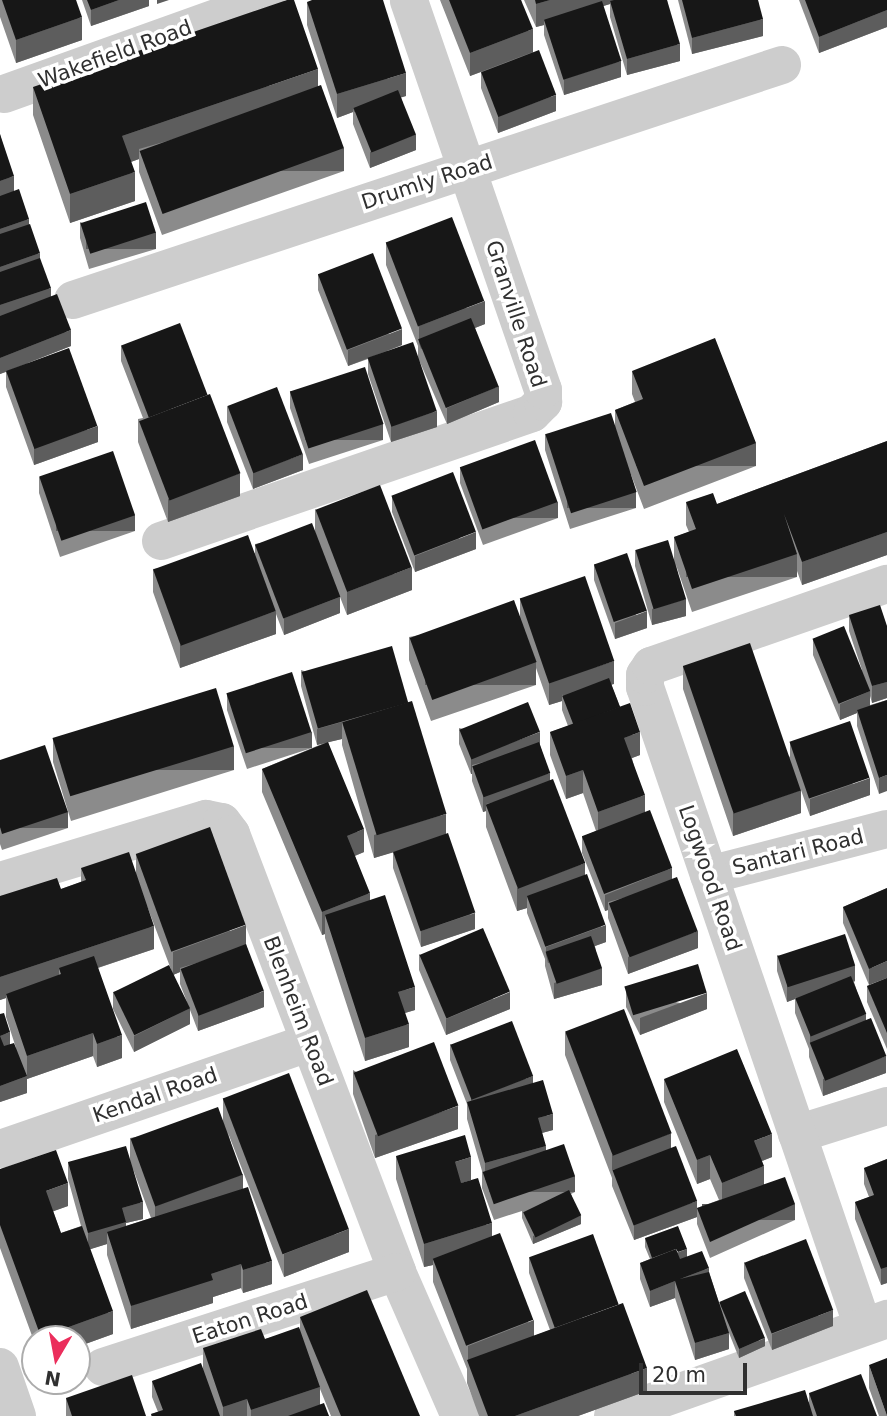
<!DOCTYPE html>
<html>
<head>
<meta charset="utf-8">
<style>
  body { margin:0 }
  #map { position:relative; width:887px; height:1416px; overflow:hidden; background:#fff; font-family:"DejaVu Sans",sans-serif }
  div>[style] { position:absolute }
  .minor>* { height:38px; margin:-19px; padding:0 19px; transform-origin:19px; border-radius:19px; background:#cdcdcd }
  .wall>* { inset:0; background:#8b8b8b }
  .shaded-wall>* { inset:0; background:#5d5d5d; transform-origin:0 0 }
  .building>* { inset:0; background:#171717; transform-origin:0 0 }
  span { translate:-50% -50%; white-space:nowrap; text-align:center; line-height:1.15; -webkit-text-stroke:7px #fff; paint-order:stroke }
  .street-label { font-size:21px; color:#303030 }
  .north { position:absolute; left:21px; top:1325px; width:70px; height:70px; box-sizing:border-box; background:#fff; border:2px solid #acacac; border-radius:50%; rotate:190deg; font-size:19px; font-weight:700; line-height:28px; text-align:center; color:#303030 }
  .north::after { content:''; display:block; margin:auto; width:24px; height:32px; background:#eb2e5c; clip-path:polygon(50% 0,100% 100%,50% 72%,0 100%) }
  .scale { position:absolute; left:639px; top:1363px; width:108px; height:32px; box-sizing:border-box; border:4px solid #303030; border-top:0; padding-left:9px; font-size:21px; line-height:24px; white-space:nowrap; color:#303030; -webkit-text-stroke:5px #fff; paint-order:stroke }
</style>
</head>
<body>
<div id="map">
  <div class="minor">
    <div style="left:4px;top:94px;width:278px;rotate:-19.7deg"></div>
    <div style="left:73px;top:300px;width:747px;rotate:-18.34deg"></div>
    <div style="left:161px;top:541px;width:392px;rotate:-19deg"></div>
    <div style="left:532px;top:413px;width:16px;rotate:-45deg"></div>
    <div style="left:543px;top:402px;width:12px;rotate:-90deg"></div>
    <div style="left:543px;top:390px;width:412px;rotate:-109deg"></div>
    <div style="left:709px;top:875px;width:184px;rotate:-14.5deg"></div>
    <div style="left:0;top:881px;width:215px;rotate:-16.8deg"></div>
    <div style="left:206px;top:819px;width:16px;rotate:11deg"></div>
    <div style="left:222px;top:822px;width:15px;rotate:53deg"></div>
    <div style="left:231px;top:834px;width:468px;rotate:69.2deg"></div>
    <div style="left:397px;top:1272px;width:157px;rotate:66.4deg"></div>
    <div style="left:797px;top:1134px;width:94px;rotate:-17.3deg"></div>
    <div style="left:0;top:1149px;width:328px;rotate:-19deg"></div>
    <div style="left:863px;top:1327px;width:676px;rotate:-108.81deg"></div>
    <div style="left:645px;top:687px;width:12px;rotate:-90deg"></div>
    <div style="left:645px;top:675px;width:11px;rotate:-56deg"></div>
    <div style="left:651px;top:666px;width:250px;rotate:-19.2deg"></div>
    <div style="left:0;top:1367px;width:52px;rotate:70.9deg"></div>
    <div style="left:103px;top:1367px;width:309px;rotate:-17.9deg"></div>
    <div style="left:613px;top:1416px;width:291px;rotate:-19.5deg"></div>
  </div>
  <div class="wall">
    <div style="clip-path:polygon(0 0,76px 0,82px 40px,16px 63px,0 17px)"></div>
    <div style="clip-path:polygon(82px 0,149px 0,149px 6px,91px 26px)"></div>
    <div style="clip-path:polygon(440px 0,521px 0,533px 52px,556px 111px,498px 133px,481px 88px,481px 72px,470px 76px)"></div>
    <div style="clip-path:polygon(524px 0,667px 0,680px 61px,627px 75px,610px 17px,610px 4px,603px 6px,621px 77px,564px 95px,544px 35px,544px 25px,536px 27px)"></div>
    <div style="clip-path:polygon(678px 0,758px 0,763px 36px,692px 54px)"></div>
    <div style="clip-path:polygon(799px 0,887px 0,887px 27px,819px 53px)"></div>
    <div style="clip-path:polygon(307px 2px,406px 96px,401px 97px,416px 150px,370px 168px,353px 124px,353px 112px,337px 118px,307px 25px)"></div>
    <div style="clip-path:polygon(318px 86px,344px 171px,162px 235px,139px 172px,139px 159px,131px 162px,135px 201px,70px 223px,33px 115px,33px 87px)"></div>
    <div style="clip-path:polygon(0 134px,14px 191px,29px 224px,51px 296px,71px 346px,27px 363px,98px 442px,34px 465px,6px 387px,6px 372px,0 374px)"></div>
    <div style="clip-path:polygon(80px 222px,156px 249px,89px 269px,80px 238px)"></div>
    <div style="clip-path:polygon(386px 242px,485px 324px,475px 328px,499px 402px,447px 424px,419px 360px,437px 427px,391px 442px,368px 374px,368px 359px,348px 366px,318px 290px,318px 274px,402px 345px,387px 351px,418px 356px,418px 346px,386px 265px)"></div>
    <div style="clip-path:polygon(121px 345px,240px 496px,168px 522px,138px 442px,138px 419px,143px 418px,121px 361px)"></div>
    <div style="clip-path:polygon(632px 371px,756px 466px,644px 509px,630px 472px,636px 508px,570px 529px,545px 450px,545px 434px,615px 425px,615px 410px,635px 402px,632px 394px)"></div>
    <div style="clip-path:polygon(290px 391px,383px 440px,309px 464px,290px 408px)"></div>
    <div style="clip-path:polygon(227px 406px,303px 470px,253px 489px,227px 422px)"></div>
    <div style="clip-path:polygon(887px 441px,887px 555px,802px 585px,797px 571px,797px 577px,692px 612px,676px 565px,686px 616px,652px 625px,635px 566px,635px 550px,674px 559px,674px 537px,689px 532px,686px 525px,686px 502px,717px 504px)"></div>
    <div style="clip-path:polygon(460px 467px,558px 518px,483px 545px,460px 483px)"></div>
    <div style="clip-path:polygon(39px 477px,135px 531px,60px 557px,39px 493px)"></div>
    <div style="clip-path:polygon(392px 496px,476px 549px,415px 572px,392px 512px)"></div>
    <div style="clip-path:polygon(315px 509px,412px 590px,347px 615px,340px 597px,340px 613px,284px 635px,276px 614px,276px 634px,180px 668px,153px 592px,153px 569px,255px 553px,255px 544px,315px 532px)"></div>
    <div style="clip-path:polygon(594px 564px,647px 628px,615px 639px,594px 580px)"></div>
    <div style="clip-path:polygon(520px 598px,614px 684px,611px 684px,620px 707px,640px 755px,632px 758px,645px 812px,672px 878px,698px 948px,628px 974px,608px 918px,608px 910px,605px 911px,582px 853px,582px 837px,596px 831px,583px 793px,566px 799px,550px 755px,550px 732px,568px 726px,562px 710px,562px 701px,549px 705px,536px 668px,536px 685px,431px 721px,409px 660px,409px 637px,520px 616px)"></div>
    <div style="clip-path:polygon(849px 615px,887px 626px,887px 698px,872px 703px,870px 696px,870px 705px,887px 700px,879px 794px,857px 726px,857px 713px,840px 720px,813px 655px,813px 639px,862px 670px,849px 631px)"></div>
    <div style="clip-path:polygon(683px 666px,790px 757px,790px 742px,870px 795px,810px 816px,801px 790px,801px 813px,733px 836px,683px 689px)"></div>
    <div style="clip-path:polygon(301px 670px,408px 703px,446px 834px,475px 929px,421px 947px,393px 868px,393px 852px,374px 858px,342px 745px,342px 739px,328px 742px,364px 852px,355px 856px,370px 900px,415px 1010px,405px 1013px,409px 1047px,365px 1061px,325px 938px,325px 934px,322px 935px,262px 792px,262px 769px,324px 743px,317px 745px,301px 686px)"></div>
    <div style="clip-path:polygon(227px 694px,312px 748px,247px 769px,227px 710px)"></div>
    <div style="clip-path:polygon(459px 728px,540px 745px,550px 780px,585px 875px,606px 942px,595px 946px,602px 985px,554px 999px,545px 966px,545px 959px,527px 913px,527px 908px,517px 911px,486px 827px,486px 811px,483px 812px,472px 781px,472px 774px,471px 774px,459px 744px)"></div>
    <div style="clip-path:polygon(53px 739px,234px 770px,71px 821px,53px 762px)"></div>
    <div style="clip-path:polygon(0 760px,68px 828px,2px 850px,0 844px)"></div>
    <div style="clip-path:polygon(evenodd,136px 854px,246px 944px,264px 1007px,198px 1031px,190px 1010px,190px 1024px,134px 1052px,113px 1009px,113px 992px,172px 972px,147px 906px,154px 949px,98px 968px,122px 1058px,97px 1067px,93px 1056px,27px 1079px,27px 1078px,27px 1093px,0 1102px,0 1014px,10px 1044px,16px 1048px,6px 1017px,6px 998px,0 1000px,0 896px,61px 889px,81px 882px,81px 868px,136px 874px,136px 854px,180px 972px,180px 984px,187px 1002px,173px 975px,180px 972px)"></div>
    <div style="clip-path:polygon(887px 888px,869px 985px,843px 923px,843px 907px)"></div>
    <div style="clip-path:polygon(419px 954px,510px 1009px,446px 1035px,419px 970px)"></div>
    <div style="clip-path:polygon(777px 955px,855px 981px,854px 982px,866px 1020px,886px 1073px,823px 1096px,809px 1057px,809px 1049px,795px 1013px,795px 999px,787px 1002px,777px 971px)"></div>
    <div style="clip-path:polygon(887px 978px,887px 1049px,867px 1002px,867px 986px)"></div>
    <div style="clip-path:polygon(626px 991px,707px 1009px,640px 1035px,626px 1007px)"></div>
    <div style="clip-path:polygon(565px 1032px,671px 1148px,697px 1217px,634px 1240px,612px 1186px,612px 1178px,565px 1055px)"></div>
    <div style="clip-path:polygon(450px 1044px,533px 1083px,553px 1130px,542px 1133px,546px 1150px,575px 1192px,571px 1194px,581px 1224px,533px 1244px,522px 1218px,522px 1211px,494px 1220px,482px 1188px,482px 1171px,467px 1119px,467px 1104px,450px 1060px)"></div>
    <div style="clip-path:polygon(353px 1070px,458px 1129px,375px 1158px,353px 1094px)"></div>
    <div style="clip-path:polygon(664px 1079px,772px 1157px,762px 1161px,764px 1184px,795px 1220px,710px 1258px,697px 1224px,697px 1208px,719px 1200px,710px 1179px,697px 1184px,664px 1102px)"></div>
    <div style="clip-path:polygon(evenodd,223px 1098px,349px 1252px,284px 1277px,228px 1133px,243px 1188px,272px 1284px,243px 1293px,241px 1288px,213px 1297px,213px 1303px,131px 1329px,107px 1255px,107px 1244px,90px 1249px,113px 1334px,77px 1347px,77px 1339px,35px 1339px,35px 1344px,0 1248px,0 1169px,68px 1206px,53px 1211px,61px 1233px,81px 1226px,68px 1179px,68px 1162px,130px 1160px,130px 1138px,223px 1121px,223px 1098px,133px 1169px,151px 1218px,126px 1226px,126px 1223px,143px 1219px,133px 1169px)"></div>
    <div style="clip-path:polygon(396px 1156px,471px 1180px,461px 1183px,492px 1236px,534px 1336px,550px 1330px,529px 1273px,529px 1257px,647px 1391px,578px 1416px,479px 1416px,467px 1383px,467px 1369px,433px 1282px,433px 1265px,424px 1267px,396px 1179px)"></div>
    <div style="clip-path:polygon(887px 1159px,887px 1283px,881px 1285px,855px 1219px,855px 1202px,869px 1197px,864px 1184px,864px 1168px)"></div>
    <div style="clip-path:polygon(645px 1238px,687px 1257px,709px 1272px,719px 1303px,765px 1346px,739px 1358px,729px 1333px,729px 1349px,695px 1360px,675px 1298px,650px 1307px,640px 1279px,640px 1263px,650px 1259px,645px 1247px)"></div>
    <div style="clip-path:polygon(744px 1262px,833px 1326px,772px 1350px,744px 1278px)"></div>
    <div style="clip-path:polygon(300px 1317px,420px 1416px,331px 1416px,320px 1389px,320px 1404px,329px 1416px,151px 1416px,151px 1414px,158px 1412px,152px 1397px,152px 1381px,203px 1368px,203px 1348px,265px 1339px,300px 1329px)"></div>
    <div style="clip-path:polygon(869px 1365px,887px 1416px,879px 1416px,869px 1388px)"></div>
    <div style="clip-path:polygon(809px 1393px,877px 1416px,734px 1416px,734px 1411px,809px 1402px)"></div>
    <div style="clip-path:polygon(66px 1398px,146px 1416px,66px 1416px)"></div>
  </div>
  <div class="shaded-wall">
    <div style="clip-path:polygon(119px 0,149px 0,149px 6px,91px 26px,91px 10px)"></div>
    <div style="clip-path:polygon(157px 0,169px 0,157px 4px)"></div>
    <div style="clip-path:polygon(550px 0,622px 0,610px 1px,610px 4px,546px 24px,544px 19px,544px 25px,536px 27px,536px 4px)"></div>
    <div style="clip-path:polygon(887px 10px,887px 27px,819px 53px,819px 37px)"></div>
    <div style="clip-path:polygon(82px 17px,82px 40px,16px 63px,16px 40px)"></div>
    <div style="clip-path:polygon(763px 19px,763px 36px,692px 54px,692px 38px)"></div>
    <div style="clip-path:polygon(533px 29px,533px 52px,470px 76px,470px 53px)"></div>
    <div style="clip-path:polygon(680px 44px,680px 61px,627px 75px,627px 59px)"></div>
    <div style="clip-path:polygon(621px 61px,621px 77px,564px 95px,564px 79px)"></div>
    <div style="clip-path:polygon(318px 69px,318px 98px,139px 149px,139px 159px,122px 165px,122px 136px)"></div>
    <div style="clip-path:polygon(406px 73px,406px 96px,354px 112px,353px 108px,353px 112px,337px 118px,337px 94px)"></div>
    <div style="clip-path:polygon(556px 95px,556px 111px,498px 133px,498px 116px)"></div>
    <div style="clip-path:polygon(416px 134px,416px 150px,370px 168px,370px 152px)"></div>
    <div style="left:344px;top:148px;width:23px;height:193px;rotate:90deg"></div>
    <div style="clip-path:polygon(135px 172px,135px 201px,70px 223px,70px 194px)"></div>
    <div style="clip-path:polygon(14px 176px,14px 192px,0 197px,0 181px)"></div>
    <div style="clip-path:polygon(29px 219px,29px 235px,0 245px,0 229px)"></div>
    <div style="left:156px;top:232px;width:17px;height:70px;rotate:90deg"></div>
    <div style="clip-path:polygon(40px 253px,40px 270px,0 283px,0 267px)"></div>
    <div style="clip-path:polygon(51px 288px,51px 305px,0 322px,0 305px)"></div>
    <div style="clip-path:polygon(485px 301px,485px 324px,421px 349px,419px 343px,419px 326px)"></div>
    <div style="clip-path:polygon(402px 329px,402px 345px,348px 366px,348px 350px)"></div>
    <div style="clip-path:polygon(71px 330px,71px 346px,0 374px,0 358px)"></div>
    <div style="clip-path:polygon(499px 386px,499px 402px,447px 424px,447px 408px)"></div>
    <div style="clip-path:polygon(437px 411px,437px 427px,391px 442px,391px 426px)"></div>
    <div style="left:383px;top:424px;width:16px;height:78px;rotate:90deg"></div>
    <div style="clip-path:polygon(98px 426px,98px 442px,34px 465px,34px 448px)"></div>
    <div style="left:756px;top:443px;width:23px;height:120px;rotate:90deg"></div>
    <div style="clip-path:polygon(303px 454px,303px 470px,253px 489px,253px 473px)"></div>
    <div style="clip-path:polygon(240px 473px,240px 496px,168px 522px,168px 499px)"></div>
    <div style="left:636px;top:492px;width:16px;height:69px;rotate:90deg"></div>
    <div style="left:558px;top:502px;width:16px;height:80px;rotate:90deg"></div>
    <div style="left:135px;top:515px;width:16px;height:79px;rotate:90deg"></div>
    <div style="clip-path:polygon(476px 532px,476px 549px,415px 572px,415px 556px)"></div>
    <div style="clip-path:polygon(887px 532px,887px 555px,802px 585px,802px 562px)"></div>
    <div style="left:797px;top:554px;width:23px;height:111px;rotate:90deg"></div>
    <div style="clip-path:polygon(412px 567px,412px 590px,347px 615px,347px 592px)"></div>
    <div style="clip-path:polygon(340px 597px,340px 613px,284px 635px,284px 618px)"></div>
    <div style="clip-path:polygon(686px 599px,686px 616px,652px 625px,652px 609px)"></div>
    <div style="clip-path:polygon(276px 611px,276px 634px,180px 668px,180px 645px)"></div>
    <div style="clip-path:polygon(647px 611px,647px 628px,615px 639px,615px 623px)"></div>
    <div style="clip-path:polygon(614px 661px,614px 684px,564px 700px,562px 694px,562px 701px,549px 705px,549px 682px)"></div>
    <div style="left:536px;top:662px;width:23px;height:111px;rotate:90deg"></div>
    <div style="clip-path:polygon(887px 682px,887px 698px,872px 703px,872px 686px)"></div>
    <div style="clip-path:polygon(870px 691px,870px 707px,857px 710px,857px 713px,840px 720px,840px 704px)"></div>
    <div style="clip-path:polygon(342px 722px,342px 739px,317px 745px,317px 729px)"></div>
    <div style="left:312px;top:732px;width:16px;height:68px;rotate:90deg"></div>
    <div style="clip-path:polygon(540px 732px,540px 748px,472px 765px,472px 774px,471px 774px,471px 758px)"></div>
    <div style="clip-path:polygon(640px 732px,640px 755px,624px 761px,624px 738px)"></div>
    <div style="left:234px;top:746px;width:24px;height:171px;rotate:90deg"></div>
    <div style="clip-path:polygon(583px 770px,583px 793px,566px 799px,566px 776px)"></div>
    <div style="clip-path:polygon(550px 773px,550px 789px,486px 804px,486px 811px,483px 812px,483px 796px)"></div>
    <div style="clip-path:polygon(887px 775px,887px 791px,879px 794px,879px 778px)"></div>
    <div style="clip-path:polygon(870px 778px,870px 795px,810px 816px,810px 799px)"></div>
    <div style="clip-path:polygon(801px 790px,801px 813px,733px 836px,733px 813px)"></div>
    <div style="clip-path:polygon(645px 795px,645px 818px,598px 836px,598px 812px)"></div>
    <div style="left:68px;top:812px;width:16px;height:70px;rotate:90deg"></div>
    <div style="clip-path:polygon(446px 814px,446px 837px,374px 858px,374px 835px)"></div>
    <div style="clip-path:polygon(364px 829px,364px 852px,347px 859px,347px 836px)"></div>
    <div style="clip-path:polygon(585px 863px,585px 886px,527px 896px,527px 908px,517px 911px,517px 888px)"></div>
    <div style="clip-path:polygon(672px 868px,672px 885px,608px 902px,608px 910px,605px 911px,605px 895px)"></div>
    <div style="clip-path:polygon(370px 893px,370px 916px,325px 915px,325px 934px,322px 935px,322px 912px)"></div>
    <div style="clip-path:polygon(475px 913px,475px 929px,421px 947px,421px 931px)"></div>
    <div style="clip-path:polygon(246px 925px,246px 948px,180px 968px,180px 972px,173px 975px,173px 952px)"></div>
    <div style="clip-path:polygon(606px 925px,606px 942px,548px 963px,546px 955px,546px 947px)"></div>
    <div style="clip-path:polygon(154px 926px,154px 949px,61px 980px,61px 974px,59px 968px,59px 980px,6px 994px,6px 998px,0 1000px,0 977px)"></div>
    <div style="clip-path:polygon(698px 931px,698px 948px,628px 974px,628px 957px)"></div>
    <div style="clip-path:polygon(887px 961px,887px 978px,869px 985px,869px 969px)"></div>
    <div style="clip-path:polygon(855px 965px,855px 981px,796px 999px,795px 997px,795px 999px,787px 1002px,787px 985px)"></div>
    <div style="clip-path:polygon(602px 968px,602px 985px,554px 999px,554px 983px)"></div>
    <div style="clip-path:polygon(415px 987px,415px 1010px,398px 1015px,398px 992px)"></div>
    <div style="clip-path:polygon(264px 991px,264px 1007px,198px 1031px,198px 1015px)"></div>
    <div style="clip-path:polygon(510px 992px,510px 1009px,446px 1035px,446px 1019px)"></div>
    <div style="clip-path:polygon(707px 993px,707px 1009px,640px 1035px,640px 1018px)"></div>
    <div style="clip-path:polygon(190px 1008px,190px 1024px,134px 1052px,134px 1036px)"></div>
    <div style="clip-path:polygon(866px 1014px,866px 1030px,810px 1043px,810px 1034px)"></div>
    <div style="clip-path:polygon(409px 1024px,409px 1047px,365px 1061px,365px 1038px)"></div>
    <div style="clip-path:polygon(10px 1032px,10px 1048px,0 1052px,0 1036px)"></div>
    <div style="clip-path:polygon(93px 1033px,93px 1056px,27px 1079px,27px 1056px)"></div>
    <div style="clip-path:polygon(122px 1035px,122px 1058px,97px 1067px,97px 1044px)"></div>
    <div style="clip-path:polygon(886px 1056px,886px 1073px,823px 1096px,823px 1079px)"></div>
    <div style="clip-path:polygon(27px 1076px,27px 1093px,0 1102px,0 1086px)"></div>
    <div style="clip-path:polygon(533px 1076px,533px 1092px,471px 1115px,471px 1099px)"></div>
    <div style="clip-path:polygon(458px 1106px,458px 1129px,375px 1158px,375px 1135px)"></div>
    <div style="clip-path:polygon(553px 1114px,553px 1130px,538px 1134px,538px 1118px)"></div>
    <div style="clip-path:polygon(671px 1133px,671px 1156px,612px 1170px,612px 1178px,612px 1155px)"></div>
    <div style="clip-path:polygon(772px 1134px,772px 1157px,754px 1164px,754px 1141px)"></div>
    <div style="clip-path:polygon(546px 1146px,546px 1162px,485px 1180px,485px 1163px)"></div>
    <div style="clip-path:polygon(710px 1155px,710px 1179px,697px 1184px,697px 1160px)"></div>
    <div style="clip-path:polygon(471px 1157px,471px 1180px,455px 1185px,455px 1162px)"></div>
    <div style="clip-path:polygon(764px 1166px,764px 1189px,722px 1206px,722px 1183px)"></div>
    <div style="clip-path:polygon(243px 1174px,243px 1197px,155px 1229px,155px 1206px)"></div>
    <div style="left:575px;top:1176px;width:16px;height:86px;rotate:90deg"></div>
    <div style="clip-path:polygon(68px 1183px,68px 1206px,46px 1214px,46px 1191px)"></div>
    <div style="clip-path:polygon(697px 1201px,697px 1217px,634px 1240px,634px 1224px)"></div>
    <div style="clip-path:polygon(143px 1202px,143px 1219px,126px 1223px,126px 1239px,107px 1232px,107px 1244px,88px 1250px,88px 1233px,122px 1208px)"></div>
    <div style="left:795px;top:1204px;width:16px;height:93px;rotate:90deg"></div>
    <div style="clip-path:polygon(581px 1215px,581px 1224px,533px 1244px,533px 1236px)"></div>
    <div style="clip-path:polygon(492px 1223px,492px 1247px,433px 1259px,433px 1265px,424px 1267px,424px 1244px)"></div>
    <div style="clip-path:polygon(349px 1229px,349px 1252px,284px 1277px,284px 1254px)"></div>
    <div style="clip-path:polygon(687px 1249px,687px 1257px,654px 1270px,654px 1261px)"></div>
    <div style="clip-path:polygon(272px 1261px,272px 1284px,243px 1293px,243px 1270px)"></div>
    <div style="clip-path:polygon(241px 1264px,241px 1288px,213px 1297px,213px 1303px,131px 1329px,131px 1306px,211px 1274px)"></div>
    <div style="clip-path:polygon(887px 1267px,887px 1283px,881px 1285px,881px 1269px)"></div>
    <div style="clip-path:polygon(709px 1268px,709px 1284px,680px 1279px)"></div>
    <div style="clip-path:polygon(675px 1281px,675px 1298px,650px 1307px,650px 1291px)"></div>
    <div style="clip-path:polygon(833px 1310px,833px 1326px,772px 1350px,772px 1334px)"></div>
    <div style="clip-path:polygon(113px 1311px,113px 1334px,77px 1347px,77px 1339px,41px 1339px,41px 1337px)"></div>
    <div style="clip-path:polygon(534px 1320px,534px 1343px,468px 1361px,468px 1346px)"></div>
    <div style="clip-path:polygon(729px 1333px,729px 1349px,695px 1360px,695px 1343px)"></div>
    <div style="clip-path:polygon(765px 1338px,765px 1346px,739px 1358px,739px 1349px)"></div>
    <div style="clip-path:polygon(647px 1368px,647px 1391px,578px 1416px,515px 1416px)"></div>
    <div style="clip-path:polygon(320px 1387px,320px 1410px,302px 1416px,251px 1416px,251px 1410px)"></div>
    <div style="clip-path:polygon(247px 1399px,247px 1416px,223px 1416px,223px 1407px)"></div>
  </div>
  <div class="building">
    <div style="clip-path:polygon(2px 0,76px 0,82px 17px,16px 40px)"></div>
    <div style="clip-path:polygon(87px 0,119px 0,91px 10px)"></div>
    <div style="clip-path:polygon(287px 0,294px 0,318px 69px,122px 136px,135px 172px,70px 194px,33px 87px)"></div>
    <div style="clip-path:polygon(312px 0,383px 0,406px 73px,337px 94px,307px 2px)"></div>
    <div style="clip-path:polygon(449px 0,521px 0,533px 29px,470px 53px)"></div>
    <div style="clip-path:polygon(535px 0,550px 0,536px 4px)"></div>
    <div style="clip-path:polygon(614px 0,667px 0,680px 44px,627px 59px,610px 1px)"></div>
    <div style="clip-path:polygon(682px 0,758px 0,763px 19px,692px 38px)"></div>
    <div style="clip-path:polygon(805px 0,887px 0,887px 10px,819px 37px)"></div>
    <div style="left:602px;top:1px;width:63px;height:61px;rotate:72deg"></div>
    <div style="left:539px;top:50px;width:48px;height:62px;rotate:69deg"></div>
    <div style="left:321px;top:85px;width:67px;height:193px;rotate:70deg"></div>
    <div style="left:398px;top:90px;width:48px;height:48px;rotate:68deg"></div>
    <div style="clip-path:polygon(0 134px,14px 176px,0 181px)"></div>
    <div style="clip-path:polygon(19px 189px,29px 219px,0 229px,0 196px)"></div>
    <div style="left:146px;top:202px;width:32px;height:69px;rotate:72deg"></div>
    <div style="left:452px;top:217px;width:90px;height:71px;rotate:69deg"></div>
    <div style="clip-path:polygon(30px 224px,40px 253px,0 267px,0 234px)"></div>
    <div style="left:373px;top:253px;width:81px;height:59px;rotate:69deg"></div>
    <div style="clip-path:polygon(40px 258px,51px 288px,0 305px,0 272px)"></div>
    <div style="clip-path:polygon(57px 294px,71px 330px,0 358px,0 316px)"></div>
    <div style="left:471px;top:318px;width:74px;height:57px;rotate:68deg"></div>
    <div style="left:180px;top:323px;width:77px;height:63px;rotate:69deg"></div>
    <div style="clip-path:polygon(715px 338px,756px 443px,644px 486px,615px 410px,643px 399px,632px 371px)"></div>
    <div style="left:413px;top:342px;width:73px;height:48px;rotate:71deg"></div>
    <div style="left:69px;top:348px;width:83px;height:67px;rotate:70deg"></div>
    <div style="left:365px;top:367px;width:60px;height:79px;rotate:72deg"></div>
    <div style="left:277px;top:387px;width:72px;height:53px;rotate:69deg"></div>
    <div style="left:210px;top:394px;width:85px;height:76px;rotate:69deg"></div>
    <div style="left:611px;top:413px;width:83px;height:69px;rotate:72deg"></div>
    <div style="left:535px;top:440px;width:66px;height:80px;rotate:70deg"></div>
    <div style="clip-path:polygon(887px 441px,887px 532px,802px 562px,784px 514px,797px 554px,692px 589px,674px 537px,696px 529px,686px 502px,713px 493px,717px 504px)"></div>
    <div style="left:113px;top:451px;width:68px;height:78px;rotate:71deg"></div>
    <div style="left:453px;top:472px;width:64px;height:66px;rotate:69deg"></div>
    <div style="left:380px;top:485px;width:88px;height:69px;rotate:69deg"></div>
    <div style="left:312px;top:523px;width:79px;height:61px;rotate:69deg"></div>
    <div style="left:248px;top:535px;width:81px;height:101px;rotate:70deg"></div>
    <div style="left:668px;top:540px;width:62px;height:34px;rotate:73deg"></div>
    <div style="left:627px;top:553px;width:61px;height:35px;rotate:71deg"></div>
    <div style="left:585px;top:576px;width:90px;height:69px;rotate:71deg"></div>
    <div style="left:514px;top:600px;width:66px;height:111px;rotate:70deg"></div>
    <div style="clip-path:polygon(880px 605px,887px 626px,887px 682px,872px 686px,849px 615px)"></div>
    <div style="left:844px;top:626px;width:70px;height:34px;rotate:68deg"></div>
    <div style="left:750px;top:643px;width:156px;height:71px;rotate:71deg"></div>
    <div style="left:392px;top:646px;width:59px;height:94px;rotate:74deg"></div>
    <div style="left:292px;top:672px;width:63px;height:69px;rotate:72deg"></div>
    <div style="left:609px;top:678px;width:31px;height:50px;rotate:69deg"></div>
    <div style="left:216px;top:688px;width:61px;height:171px;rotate:73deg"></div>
    <div style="clip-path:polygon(887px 700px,887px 775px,879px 778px,857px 710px)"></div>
    <div style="left:412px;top:701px;width:118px;height:73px;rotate:73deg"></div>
    <div style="left:528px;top:702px;width:32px;height:74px;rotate:68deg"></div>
    <div style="clip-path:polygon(630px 703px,640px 732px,624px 738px,645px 795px,598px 812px,583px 770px,566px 776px,550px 732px)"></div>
    <div style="left:850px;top:721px;width:60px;height:64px;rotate:71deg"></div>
    <div style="clip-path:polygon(328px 742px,364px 829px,347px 836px,370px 893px,322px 912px,262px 769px)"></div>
    <div style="left:539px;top:742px;width:33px;height:71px;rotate:70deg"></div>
    <div style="clip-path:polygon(45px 745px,68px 812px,2px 834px,0 827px,0 760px)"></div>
    <div style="left:553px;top:779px;width:90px;height:72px;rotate:69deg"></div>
    <div style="left:650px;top:810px;width:62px;height:73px;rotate:69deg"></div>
    <div style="left:210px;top:827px;width:104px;height:79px;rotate:70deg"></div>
    <div style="left:448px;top:833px;width:84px;height:58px;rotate:71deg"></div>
    <div style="clip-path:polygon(129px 852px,154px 926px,0 977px,0 896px,57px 878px,61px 889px,86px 880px,81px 868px)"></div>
    <div style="left:587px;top:874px;width:54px;height:64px;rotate:70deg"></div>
    <div style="left:677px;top:877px;width:58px;height:73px;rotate:69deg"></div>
    <div style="clip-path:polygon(887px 888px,887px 961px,869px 969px,843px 907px)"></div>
    <div style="clip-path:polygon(385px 895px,415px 987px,398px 992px,409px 1024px,365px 1038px,325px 915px)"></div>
    <div style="left:483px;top:928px;width:69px;height:69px;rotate:67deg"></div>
    <div style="left:845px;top:934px;width:33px;height:71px;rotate:72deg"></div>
    <div style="left:591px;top:936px;width:34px;height:48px;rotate:71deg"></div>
    <div style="left:246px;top:944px;width:50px;height:70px;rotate:69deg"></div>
    <div style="clip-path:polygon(94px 956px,122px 1035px,97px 1044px,93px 1033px,27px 1056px,6px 994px,61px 974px,59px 968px)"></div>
    <div style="left:698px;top:964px;width:30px;height:77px;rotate:73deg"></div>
    <div style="left:169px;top:965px;width:48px;height:62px;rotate:64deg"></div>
    <div style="left:851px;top:976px;width:41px;height:60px;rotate:68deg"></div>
    <div style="clip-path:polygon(887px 978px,887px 1033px,867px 986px)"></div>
    <div style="left:624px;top:1009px;width:133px;height:63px;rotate:69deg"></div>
    <div style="clip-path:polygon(4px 1013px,10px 1032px,0 1036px,0 1014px)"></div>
    <div style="left:871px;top:1018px;width:41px;height:66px;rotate:68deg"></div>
    <div style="left:512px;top:1021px;width:59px;height:66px;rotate:69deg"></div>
    <div style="clip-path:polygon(0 1036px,4px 1046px,14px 1043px,27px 1076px,0 1086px)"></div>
    <div style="left:434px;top:1042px;width:68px;height:86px;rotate:69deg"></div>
    <div style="clip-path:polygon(737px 1049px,772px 1134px,754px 1141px,764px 1166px,722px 1183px,710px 1155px,697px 1160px,664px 1079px)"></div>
    <div style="left:289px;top:1073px;width:167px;height:71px;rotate:69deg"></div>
    <div style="clip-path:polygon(543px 1080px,553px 1114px,538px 1118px,546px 1146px,485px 1163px,467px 1102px)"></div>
    <div style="left:218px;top:1107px;width:72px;height:93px;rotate:70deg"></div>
    <div style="clip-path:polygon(465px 1135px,471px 1157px,455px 1162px,461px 1183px,478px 1178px,492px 1223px,424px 1244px,396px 1156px)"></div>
    <div style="left:564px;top:1144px;width:34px;height:86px;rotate:71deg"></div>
    <div style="clip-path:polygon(126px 1146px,143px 1202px,122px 1208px,126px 1222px,88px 1233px,68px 1162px)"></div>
    <div style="left:676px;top:1146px;width:59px;height:68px;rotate:69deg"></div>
    <div style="clip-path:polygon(56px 1150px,68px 1183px,46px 1191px,61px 1233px,82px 1226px,113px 1311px,41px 1337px,0 1225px,0 1169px)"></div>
    <div style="clip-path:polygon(887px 1159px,887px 1267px,881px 1269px,855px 1202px,874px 1195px,864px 1168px)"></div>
    <div style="clip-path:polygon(785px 1177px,795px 1204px,710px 1242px,697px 1208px)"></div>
    <div style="clip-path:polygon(248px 1187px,272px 1261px,243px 1270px,241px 1264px,211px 1274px,213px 1280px,131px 1306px,107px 1232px)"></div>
    <div style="left:569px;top:1190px;width:28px;height:51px;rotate:64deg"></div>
    <div style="clip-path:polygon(678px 1226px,687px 1249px,678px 1252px,676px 1249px,652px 1258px,645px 1238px)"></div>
    <div style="left:500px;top:1233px;width:93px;height:72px;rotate:69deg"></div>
    <div style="left:593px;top:1234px;width:75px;height:68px;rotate:70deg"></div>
    <div style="left:806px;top:1239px;width:76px;height:66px;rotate:69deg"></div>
    <div style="clip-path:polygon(676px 1249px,680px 1259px,702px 1251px,709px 1268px,680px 1279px,709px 1272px,729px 1333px,695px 1343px,675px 1281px,650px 1291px,640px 1263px)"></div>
    <div style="clip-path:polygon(367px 1290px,420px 1416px,341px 1416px,300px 1317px)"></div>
    <div style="left:745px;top:1291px;width:51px;height:28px;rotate:67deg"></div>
    <div style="clip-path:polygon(623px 1303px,647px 1368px,515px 1416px,488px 1416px,467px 1360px)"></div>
    <div style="clip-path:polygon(299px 1327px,320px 1387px,251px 1410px,247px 1399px,223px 1407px,203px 1348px,261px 1329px,265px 1339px)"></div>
    <div style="clip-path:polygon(887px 1358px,887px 1416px,869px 1365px)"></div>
    <div style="clip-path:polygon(201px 1363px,220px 1416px,152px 1416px,151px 1414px,163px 1410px,152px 1381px)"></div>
    <div style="clip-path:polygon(861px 1374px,877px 1416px,817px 1416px,809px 1393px)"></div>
    <div style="clip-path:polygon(132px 1375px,146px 1416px,72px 1416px,66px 1398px)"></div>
    <div style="clip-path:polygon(805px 1390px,813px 1416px,736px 1416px,734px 1411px)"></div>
    <div style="clip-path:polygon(324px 1403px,329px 1416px,288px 1416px)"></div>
  </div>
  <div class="street-label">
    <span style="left:115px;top:54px;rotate:-20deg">Wakefield Road</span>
    <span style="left:427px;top:182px;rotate:-18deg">Drumly Road</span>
    <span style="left:516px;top:314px;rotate:72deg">Granville Road</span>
    <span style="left:798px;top:852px;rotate:-14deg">Santari Road</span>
    <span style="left:710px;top:878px;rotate:71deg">Logwood Road</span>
    <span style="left:298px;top:1011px;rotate:69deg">Blenheim Road</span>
    <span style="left:155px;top:1095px;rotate:-19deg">Kendal Road</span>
    <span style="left:250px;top:1319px;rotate:-18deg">Eaton Road</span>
  </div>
  <div class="north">N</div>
  <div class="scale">20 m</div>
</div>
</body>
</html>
